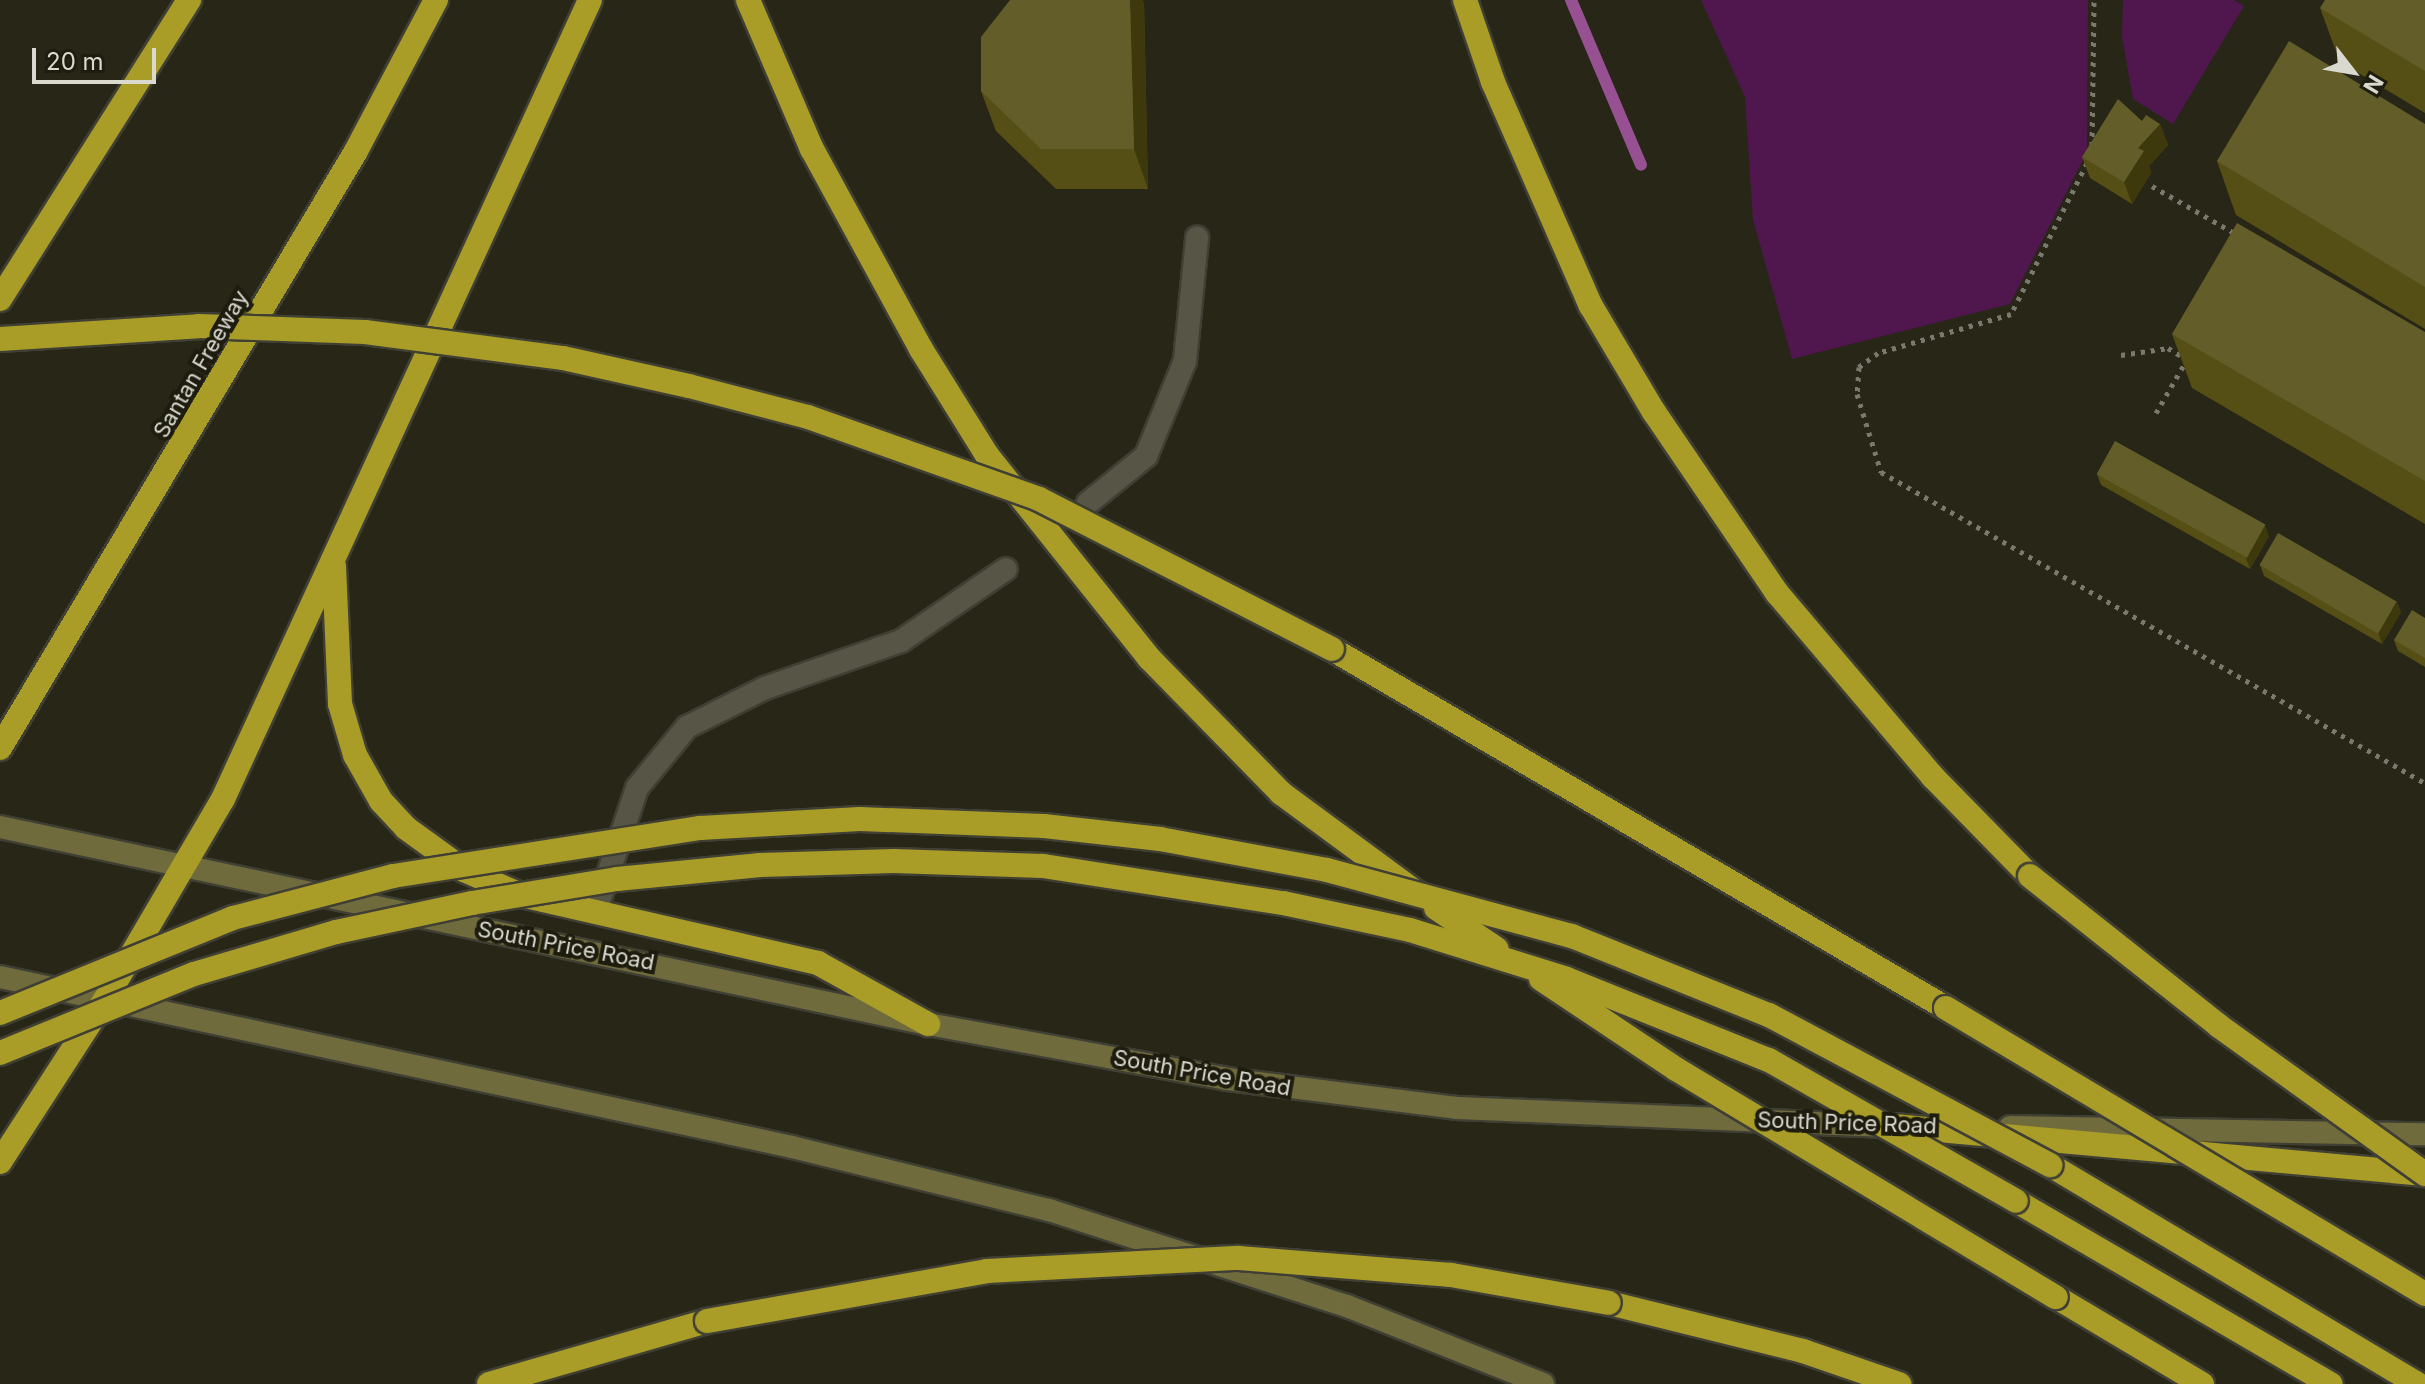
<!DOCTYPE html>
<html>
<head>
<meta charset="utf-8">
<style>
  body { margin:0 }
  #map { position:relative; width:2425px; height:1384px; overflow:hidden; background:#272617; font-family:Inter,sans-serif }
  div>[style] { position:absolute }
  .green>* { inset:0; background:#4f174d }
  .stream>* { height:12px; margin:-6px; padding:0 6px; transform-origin:6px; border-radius:6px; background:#975193 }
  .path>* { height:5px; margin-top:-2.5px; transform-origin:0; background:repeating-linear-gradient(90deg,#7a796d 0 4px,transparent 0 10px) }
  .roads { filter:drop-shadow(2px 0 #403f34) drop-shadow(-2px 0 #403f34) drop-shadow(0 2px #403f34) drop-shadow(0 -2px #403f34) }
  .service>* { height:22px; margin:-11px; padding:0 11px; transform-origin:11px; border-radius:11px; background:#575646 }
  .secondary>* { height:22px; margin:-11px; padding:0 11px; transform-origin:11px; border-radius:11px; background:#706b3d }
  .motorway>* { height:24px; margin:-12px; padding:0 12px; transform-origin:12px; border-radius:12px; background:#a99d27 }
  .bridges { filter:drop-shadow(2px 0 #403f34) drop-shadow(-2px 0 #403f34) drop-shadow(0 2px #403f34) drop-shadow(0 -2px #403f34) }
  .motorway-bridge>* { height:24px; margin:-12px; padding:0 12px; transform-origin:12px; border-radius:12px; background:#a99d27 }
  .wall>* { inset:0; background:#554f15 }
  .shaded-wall>* { inset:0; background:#3d390d }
  .building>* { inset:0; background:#635e29; transform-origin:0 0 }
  span { translate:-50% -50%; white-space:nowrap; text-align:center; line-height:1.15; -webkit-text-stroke:8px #1d1c0e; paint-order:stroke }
  .street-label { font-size:22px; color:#d9d9cf }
  .north { position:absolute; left:2313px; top:32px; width:80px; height:80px; -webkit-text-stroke:6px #1d1c0e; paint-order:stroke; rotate:121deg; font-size:22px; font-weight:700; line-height:32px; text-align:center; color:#d9d9cf }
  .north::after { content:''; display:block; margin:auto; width:28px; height:36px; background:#d9d9cf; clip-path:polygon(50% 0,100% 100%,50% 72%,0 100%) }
  .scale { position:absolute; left:32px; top:48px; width:124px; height:36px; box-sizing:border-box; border:4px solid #d9d9cf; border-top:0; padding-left:10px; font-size:24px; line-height:28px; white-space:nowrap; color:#d9d9cf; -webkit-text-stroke:6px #1d1c0e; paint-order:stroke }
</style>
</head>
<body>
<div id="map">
  <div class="green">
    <div style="clip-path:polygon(1701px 0,2088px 0,2087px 152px,2010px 304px,1792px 359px,1753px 220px,1745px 97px)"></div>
    <div style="clip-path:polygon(2123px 0,2234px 0,2244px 6px,2173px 124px,2133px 99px,2122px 37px)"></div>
  </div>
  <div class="stream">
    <div style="left:1571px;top:0;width:179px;rotate:67deg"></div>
  </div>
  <div class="path">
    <div style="left:2092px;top:146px;width:146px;rotate:-89.2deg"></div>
    <div style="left:2087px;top:163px;width:169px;rotate:116.7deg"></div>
    <div style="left:2011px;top:314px;width:139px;rotate:163.7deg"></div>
    <div style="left:1878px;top:353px;width:24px;rotate:144deg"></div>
    <div style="left:1859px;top:367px;width:27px;rotate:94deg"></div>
    <div style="left:1857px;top:394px;width:82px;rotate:72.9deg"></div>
    <div style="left:1881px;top:472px;width:627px;rotate:29.76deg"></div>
    <div style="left:2152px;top:186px;width:99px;rotate:29.7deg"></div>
    <div style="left:2121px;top:355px;width:48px;rotate:-8.5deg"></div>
    <div style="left:2168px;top:348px;width:17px;rotate:31deg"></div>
    <div style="left:2156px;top:413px;width:58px;rotate:-59.9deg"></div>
  </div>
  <div class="roads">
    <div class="service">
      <div style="left:1088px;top:503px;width:75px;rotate:-39deg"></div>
      <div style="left:1146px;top:456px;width:103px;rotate:-67.7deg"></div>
      <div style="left:1185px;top:361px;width:124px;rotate:-84.4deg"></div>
      <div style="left:596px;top:910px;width:129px;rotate:-71.4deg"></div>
      <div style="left:637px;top:788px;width:79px;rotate:-50.7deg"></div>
      <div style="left:687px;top:727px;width:87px;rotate:-26.6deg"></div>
      <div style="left:765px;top:688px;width:144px;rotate:-19.1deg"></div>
      <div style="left:901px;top:641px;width:127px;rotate:-34.4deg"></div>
    </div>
    <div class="secondary">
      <div style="left:0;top:827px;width:949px;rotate:11.99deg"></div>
      <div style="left:928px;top:1024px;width:304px;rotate:10.4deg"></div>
      <div style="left:1227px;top:1079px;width:232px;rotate:7.2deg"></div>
      <div style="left:1457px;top:1108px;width:431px;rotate:2.4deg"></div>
      <div style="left:0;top:977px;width:810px;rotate:12.11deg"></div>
      <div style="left:792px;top:1147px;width:265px;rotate:13.8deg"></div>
      <div style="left:1049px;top:1210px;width:313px;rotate:17.9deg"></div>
      <div style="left:1347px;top:1306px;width:211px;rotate:21.7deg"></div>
      <div style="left:2010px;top:1127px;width:415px;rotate:1deg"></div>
    </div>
    <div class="motorway">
      <div style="left:748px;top:0;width:162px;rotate:66.8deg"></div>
      <div style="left:812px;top:149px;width:228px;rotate:61.4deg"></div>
      <div style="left:921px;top:349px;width:125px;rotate:58.1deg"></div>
      <div style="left:987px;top:455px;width:260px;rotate:51.4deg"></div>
      <div style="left:1149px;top:658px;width:189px;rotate:45.6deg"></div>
      <div style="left:1281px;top:793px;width:170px;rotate:36.4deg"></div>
      <div style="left:1465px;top:0;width:87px;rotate:71.1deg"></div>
      <div style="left:1493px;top:82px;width:244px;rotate:66.4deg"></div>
      <div style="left:1591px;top:306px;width:123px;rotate:59.3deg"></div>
      <div style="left:1654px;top:412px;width:219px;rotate:55.8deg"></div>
      <div style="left:1777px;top:593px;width:241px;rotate:49.7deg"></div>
      <div style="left:1933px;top:777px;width:139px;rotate:45.6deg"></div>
      <div style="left:0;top:299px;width:354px;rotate:-57.7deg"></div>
      <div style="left:334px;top:566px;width:138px;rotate:87.5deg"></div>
      <div style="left:340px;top:704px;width:53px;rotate:73.6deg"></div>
      <div style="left:355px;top:755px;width:53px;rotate:60.5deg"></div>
      <div style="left:381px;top:801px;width:37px;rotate:47deg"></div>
      <div style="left:406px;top:828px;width:72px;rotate:35.9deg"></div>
      <div style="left:464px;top:870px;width:62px;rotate:23.7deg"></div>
      <div style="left:521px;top:895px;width:305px;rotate:12.9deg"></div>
      <div style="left:818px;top:963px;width:126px;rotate:29deg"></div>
      <div style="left:1332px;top:649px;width:711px;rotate:30.31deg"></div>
      <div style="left:0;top:748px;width:695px;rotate:-59.19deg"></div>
      <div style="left:356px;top:151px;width:171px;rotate:-62.1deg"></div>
      <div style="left:1894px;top:1126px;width:533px;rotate:5.17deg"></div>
      <div style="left:0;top:1162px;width:193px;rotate:-57.1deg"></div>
      <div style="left:105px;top:1000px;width:233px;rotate:-59.6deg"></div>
      <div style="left:223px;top:799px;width:879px;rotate:-65.33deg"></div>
      <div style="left:2050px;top:1165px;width:428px;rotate:30.8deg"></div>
      <div style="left:2016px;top:1201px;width:364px;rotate:30.2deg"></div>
      <div style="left:2056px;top:1297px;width:170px;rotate:30.8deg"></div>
      <div style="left:1609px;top:1303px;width:200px;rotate:13.9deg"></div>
      <div style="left:1803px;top:1351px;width:102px;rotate:19deg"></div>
      <div style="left:489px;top:1384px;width:227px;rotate:-16.1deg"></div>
    </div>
  </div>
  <div class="bridges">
    <div class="motorway-bridge">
      <div style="left:0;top:339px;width:199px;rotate:-3.7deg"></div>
      <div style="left:199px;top:326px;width:166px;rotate:2.1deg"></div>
      <div style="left:365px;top:332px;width:200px;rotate:7.5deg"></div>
      <div style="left:563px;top:358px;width:129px;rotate:12.5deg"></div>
      <div style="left:689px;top:386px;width:123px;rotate:14.6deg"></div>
      <div style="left:808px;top:417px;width:245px;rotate:19.5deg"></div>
      <div style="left:1039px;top:499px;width:329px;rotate:27.1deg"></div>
      <div style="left:2030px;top:876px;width:241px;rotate:38.4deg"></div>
      <div style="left:2219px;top:1026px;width:254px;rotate:35.7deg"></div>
      <div style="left:1436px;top:908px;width:73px;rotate:33.9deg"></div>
      <div style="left:1541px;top:979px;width:162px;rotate:33.7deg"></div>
      <div style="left:1676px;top:1069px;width:443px;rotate:31deg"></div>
      <div style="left:1946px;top:1008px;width:558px;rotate:30.84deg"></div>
      <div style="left:0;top:1013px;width:252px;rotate:-22.2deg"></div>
      <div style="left:233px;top:918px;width:165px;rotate:-14.7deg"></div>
      <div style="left:393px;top:876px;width:311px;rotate:-8.9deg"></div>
      <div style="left:700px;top:828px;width:160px;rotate:-3.2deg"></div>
      <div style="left:860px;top:819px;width:184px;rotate:2.2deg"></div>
      <div style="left:1044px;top:826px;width:117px;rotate:6.4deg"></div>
      <div style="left:1160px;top:839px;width:170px;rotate:10.5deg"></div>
      <div style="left:1327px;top:870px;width:254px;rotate:15.1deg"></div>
      <div style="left:1572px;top:936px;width:212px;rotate:21.9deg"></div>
      <div style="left:1769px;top:1015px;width:319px;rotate:28.1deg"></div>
      <div style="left:0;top:1053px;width:209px;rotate:-22.2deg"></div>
      <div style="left:194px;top:974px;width:148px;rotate:-16.5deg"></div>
      <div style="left:336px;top:932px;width:139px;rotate:-12deg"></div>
      <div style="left:472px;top:903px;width:147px;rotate:-9.4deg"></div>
      <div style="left:617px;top:879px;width:144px;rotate:-5.6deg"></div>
      <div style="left:760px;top:865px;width:134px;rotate:-1.7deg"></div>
      <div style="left:894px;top:861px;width:149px;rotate:1.9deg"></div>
      <div style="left:1043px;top:866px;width:243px;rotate:8.8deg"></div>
      <div style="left:1283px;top:903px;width:130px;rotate:12deg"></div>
      <div style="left:1410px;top:930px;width:164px;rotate:17.3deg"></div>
      <div style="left:1567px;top:979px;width:218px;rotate:21.9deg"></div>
      <div style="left:1769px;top:1060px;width:284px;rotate:29.7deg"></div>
      <div style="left:707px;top:1321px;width:284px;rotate:-10.1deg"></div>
      <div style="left:987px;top:1271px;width:252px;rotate:-3deg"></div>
      <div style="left:1239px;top:1258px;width:213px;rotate:4.6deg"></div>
      <div style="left:1451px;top:1275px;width:160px;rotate:10deg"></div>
    </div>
  </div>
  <div class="wall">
    <div style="clip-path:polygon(2425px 0,2425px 113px,2340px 62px,2320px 8px)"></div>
    <div style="clip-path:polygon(1144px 3px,1148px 189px,1056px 189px,996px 131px,981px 91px)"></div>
    <div style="clip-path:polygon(2142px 121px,2160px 124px,2168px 145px,2149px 166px,2151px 173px,2132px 204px,2090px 178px,2082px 157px)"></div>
    <div style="clip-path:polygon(2425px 124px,2425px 329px,2236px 215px,2217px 161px)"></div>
    <div style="clip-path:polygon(2425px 332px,2425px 524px,2192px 388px,2172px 334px)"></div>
    <div style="clip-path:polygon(2097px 474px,2269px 536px,2250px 569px,2101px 485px)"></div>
    <div style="clip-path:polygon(2260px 565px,2401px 612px,2382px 644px,2264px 576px)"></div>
    <div style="clip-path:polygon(2425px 618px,2425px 667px,2398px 651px,2394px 640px)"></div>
  </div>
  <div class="shaded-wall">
    <div style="clip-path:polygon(1130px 0,1143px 0,1144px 3px,1148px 189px,1134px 149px)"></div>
    <div style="clip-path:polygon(2160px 124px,2168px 145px,2149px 166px,2151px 173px,2132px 204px,2124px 182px,2138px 148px)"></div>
    <div style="clip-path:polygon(2265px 525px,2269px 536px,2250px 569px,2246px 558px)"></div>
    <div style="clip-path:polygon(2397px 601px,2401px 612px,2382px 644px,2378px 632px)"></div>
  </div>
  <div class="building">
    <div style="clip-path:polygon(1010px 0,1130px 0,1134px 149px,1041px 149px,981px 91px,981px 37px)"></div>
    <div style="clip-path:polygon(2325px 0,2425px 0,2425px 71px,2320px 8px)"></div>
    <div style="clip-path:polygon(2289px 41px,2425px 124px,2425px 287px,2217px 161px)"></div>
    <div style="clip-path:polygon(2118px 99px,2142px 121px,2146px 115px,2160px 124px,2138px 148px,2144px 151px,2124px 182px,2082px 157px)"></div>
    <div style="clip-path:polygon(2237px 223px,2425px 332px,2425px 481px,2172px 334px)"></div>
    <div style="left:2115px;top:441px;width:172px;height:38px;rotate:29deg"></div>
    <div style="left:2278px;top:533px;width:137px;height:37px;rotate:30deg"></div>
    <div style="clip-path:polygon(2412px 610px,2425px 618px,2425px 658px,2394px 640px)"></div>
  </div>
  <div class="street-label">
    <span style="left:201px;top:364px;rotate:-60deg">Santan Freeway</span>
    <span style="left:566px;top:946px;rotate:11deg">South Price Road</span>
    <span style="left:1202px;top:1073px;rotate:10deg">South Price Road</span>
    <span style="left:1847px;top:1123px;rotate:2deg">South Price Road</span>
  </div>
  <div class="north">N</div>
  <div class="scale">20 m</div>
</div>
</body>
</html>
